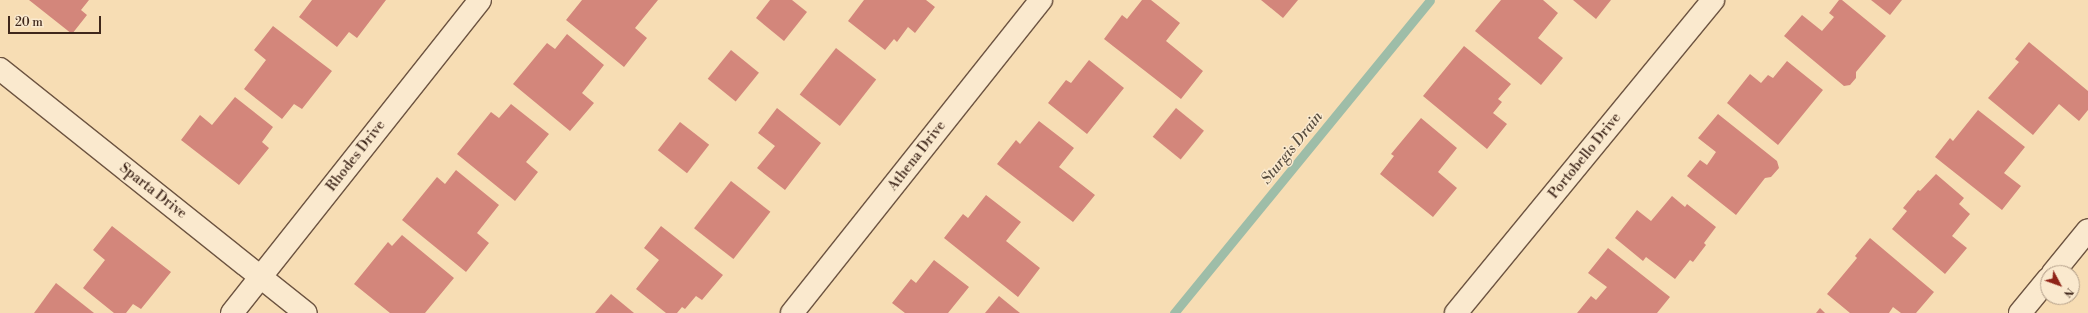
<!DOCTYPE html>
<html>
<head>
<meta charset="utf-8">
<style>
  body { margin:0 }
  #map { position:relative; width:2088px; height:313px; overflow:hidden; background:#f7ddb4; font-family:"Libre Bodoni",serif }
  div>[style] { position:absolute }
  .stream>* { height:9px; margin:-4.5px; padding:0 4.5px; transform-origin:4.5px; border-radius:4.5px; background:#9ebda8 }
  .building>* { inset:0; background:#d3867b; transform-origin:0 0 }
  .roads { filter:drop-shadow(1px 0 #6d5441) drop-shadow(-1px 0 #6d5441) drop-shadow(0 1px #6d5441) drop-shadow(0 -1px #6d5441) }
  .minor>* { height:22px; margin:-11px; padding:0 11px; transform-origin:11px; border-radius:11px; background:#fae9ce }
  span { translate:-50% -50%; white-space:nowrap; text-align:center; line-height:1.15; -webkit-text-stroke:3px #fae9ce; paint-order:stroke }
  .street-label { font-size:14px; color:#3f271b }
  .water-label { font-size:15px; color:#574c3e; font-style:italic }
  .north { position:absolute; left:2040px; top:265px; width:40px; height:40px; box-sizing:border-box; background:#fae9ce; border:1px solid #af9b86; border-radius:50%; rotate:131deg; font-size:11px; font-weight:700; line-height:16px; text-align:center; color:#3f271b }
  .north::after { content:''; display:block; margin:auto; width:14px; height:18px; background:#8f2418; clip-path:polygon(50% 0,100% 100%,50% 72%,0 100%) }
  .scale { position:absolute; left:8px; top:16px; width:93px; height:18px; box-sizing:border-box; border:2px solid #3f271b; border-top:0; padding-left:5px; font-size:12px; line-height:14px; white-space:nowrap; color:#3f271b; -webkit-text-stroke:3px #fae9ce; paint-order:stroke }
</style>
</head>
<body>
<div id="map">
  <div class="stream">
    <div style="left:1174px;top:313px;width:404px;rotate:-50.7deg"></div>
  </div>
  <div class="building">
    <div style="clip-path:polygon(29px 0,89px 0,81px 10px,87px 15px,72px 34px)"></div>
    <div style="clip-path:polygon(312px 0,386px 0,357px 38px,349px 32px,337px 47px,299px 17px)"></div>
    <div style="clip-path:polygon(582px 0,658px 0,635px 28px,647px 38px,624px 67px,566px 20px)"></div>
    <div style="clip-path:polygon(770px 0,792px 0,807px 12px,784px 41px,756px 18px)"></div>
    <div style="clip-path:polygon(864px 0,926px 0,935px 7px,915px 33px,908px 27px,897px 42px,894px 39px,885px 50px,848px 21px)"></div>
    <div style="clip-path:polygon(1142px 0,1151px 0,1180px 23px,1166px 41px,1203px 71px,1181px 99px,1104px 39px,1122px 15px,1127px 19px)"></div>
    <div style="clip-path:polygon(1261px 0,1298px 0,1283px 18px)"></div>
    <div style="clip-path:polygon(1501px 0,1543px 0,1558px 13px,1538px 38px,1563px 58px,1541px 85px,1475px 31px)"></div>
    <div style="clip-path:polygon(1573px 0,1611px 0,1596px 19px)"></div>
    <div style="clip-path:polygon(1839px 0,1842px 0,1886px 36px,1856px 72px,1856px 78px,1850px 85px,1844px 86px,1784px 36px,1802px 15px,1822px 31px,1834px 17px,1829px 13px)"></div>
    <div style="clip-path:polygon(1871px 0,1902px 0,1890px 15px)"></div>
    <div style="clip-path:polygon(273px 26px,332px 71px,302px 109px,294px 104px,282px 119px,244px 89px,266px 60px,254px 50px)"></div>
    <div style="clip-path:polygon(567px 34px,604px 65px,582px 93px,594px 103px,570px 131px,513px 84px,547px 43px,555px 49px)"></div>
    <div style="clip-path:polygon(2029px 42px,2088px 91px,2088px 110px,2079px 121px,2059px 104px,2033px 135px,1988px 98px,2019px 62px,2015px 59px)"></div>
    <div style="clip-path:polygon(1464px 46px,1511px 84px,1498px 99px,1502px 102px,1493px 113px,1507px 124px,1487px 149px,1423px 96px)"></div>
    <div style="left:836px;top:48px;width:51px;height:59px;rotate:38deg"></div>
    <div style="left:731px;top:50px;width:36px;height:37px;rotate:39deg"></div>
    <div style="clip-path:polygon(1089px 60px,1124px 88px,1087px 134px,1048px 103px,1066px 80px,1071px 83px)"></div>
    <div style="clip-path:polygon(1787px 61px,1823px 90px,1778px 145px,1727px 103px,1750px 74px,1761px 83px,1768px 75px,1773px 78px)"></div>
    <div style="clip-path:polygon(235px 97px,273px 127px,262px 142px,269px 148px,239px 185px,181px 140px,200px 115px,212px 125px)"></div>
    <div style="clip-path:polygon(511px 104px,549px 134px,526px 162px,538px 172px,515px 201px,457px 154px,491px 112px,499px 118px)"></div>
    <div style="clip-path:polygon(777px 108px,821px 143px,785px 190px,757px 168px,775px 146px,758px 133px)"></div>
    <div style="left:1176px;top:108px;width:36px;height:37px;rotate:39deg"></div>
    <div style="clip-path:polygon(1978px 110px,2025px 147px,2004px 173px,2021px 186px,2002px 210px,1935px 157px,1950px 138px,1953px 141px)"></div>
    <div style="clip-path:polygon(1718px 114px,1777px 161px,1779px 168px,1771px 177px,1765px 178px,1736px 215px,1687px 176px,1700px 160px,1707px 165px,1716px 152px,1698px 138px)"></div>
    <div style="clip-path:polygon(1421px 118px,1457px 148px,1438px 172px,1457px 188px,1433px 217px,1380px 174px,1394px 156px,1391px 154px)"></div>
    <div style="clip-path:polygon(1039px 121px,1074px 148px,1059px 167px,1095px 195px,1073px 222px,997px 164px,1016px 140px,1020px 144px)"></div>
    <div style="left:680px;top:122px;width:37px;height:36px;rotate:38deg"></div>
    <div style="clip-path:polygon(456px 170px,499px 205px,477px 233px,489px 243px,466px 272px,402px 220px,437px 177px,445px 184px)"></div>
    <div style="clip-path:polygon(1936px 174px,1964px 198px,1959px 204px,1970px 214px,1952px 236px,1967px 248px,1945px 274px,1892px 229px,1907px 211px,1903px 208px,1918px 190px,1920px 191px)"></div>
    <div style="left:731px;top:181px;width:50px;height:60px;rotate:38deg"></div>
    <div style="clip-path:polygon(986px 195px,1021px 222px,1006px 241px,1040px 268px,1018px 297px,944px 238px,963px 214px,968px 218px)"></div>
    <div style="clip-path:polygon(1672px 196px,1685px 207px,1687px 204px,1716px 227px,1704px 243px,1706px 245px,1693px 262px,1690px 260px,1675px 279px,1646px 257px,1643px 261px,1615px 238px,1637px 210px,1651px 221px)"></div>
    <div style="clip-path:polygon(112px 226px,171px 272px,141px 309px,133px 304px,126px 313px,114px 313px,83px 288px,105px 260px,93px 250px)"></div>
    <div style="clip-path:polygon(661px 226px,723px 275px,702px 300px,696px 296px,685px 309px,682px 307px,677px 313px,666px 313px,636px 289px,659px 260px,644px 248px)"></div>
    <div style="clip-path:polygon(402px 235px,454px 278px,425px 313px,390px 313px,354px 284px,388px 242px,392px 246px)"></div>
    <div style="clip-path:polygon(1870px 238px,1934px 292px,1916px 313px,1901px 313px,1893px 307px,1889px 313px,1850px 313px,1827px 294px,1857px 258px,1855px 256px)"></div>
    <div style="clip-path:polygon(1608px 248px,1670px 297px,1657px 313px,1577px 313px,1591px 296px,1596px 300px,1607px 287px,1588px 273px)"></div>
    <div style="clip-path:polygon(934px 260px,969px 287px,948px 313px,905px 313px,892px 303px,911px 279px,916px 283px)"></div>
    <div style="clip-path:polygon(56px 283px,94px 313px,34px 313px)"></div>
    <div style="clip-path:polygon(611px 294px,634px 313px,595px 313px)"></div>
    <div style="clip-path:polygon(999px 296px,1020px 313px,985px 313px)"></div>
    <div style="clip-path:polygon(1820px 308px,1825px 313px,1816px 313px)"></div>
  </div>
  <div class="roads">
    <div class="minor">
      <div style="left:0;top:69px;width:391px;rotate:38.6deg"></div>
      <div style="left:2053px;top:273px;width:55px;rotate:-50.9deg"></div>
      <div style="left:232px;top:313px;width:399px;rotate:-51.6deg"></div>
      <div style="left:792px;top:313px;width:400px;rotate:-51.5deg"></div>
      <div style="left:1456px;top:313px;width:405px;rotate:-50.6deg"></div>
      <div style="left:2020px;top:313px;width:44px;rotate:-50.5deg"></div>
    </div>
  </div>
  <div class="street-label">
    <span style="left:356px;top:156px;rotate:-52deg">Rhodes Drive</span>
    <span style="left:917px;top:156px;rotate:-52deg">Athena Drive</span>
    <span style="left:1585px;top:156px;rotate:-51deg">Portobello Drive</span>
    <span style="left:153px;top:191px;rotate:38deg">Sparta Drive</span>
  </div>
  <div class="water-label">
    <span style="left:1292px;top:148px;rotate:-51deg">Sturgis Drain</span>
  </div>
  <div class="north">N</div>
  <div class="scale">20 m</div>
</div>
</body>
</html>
